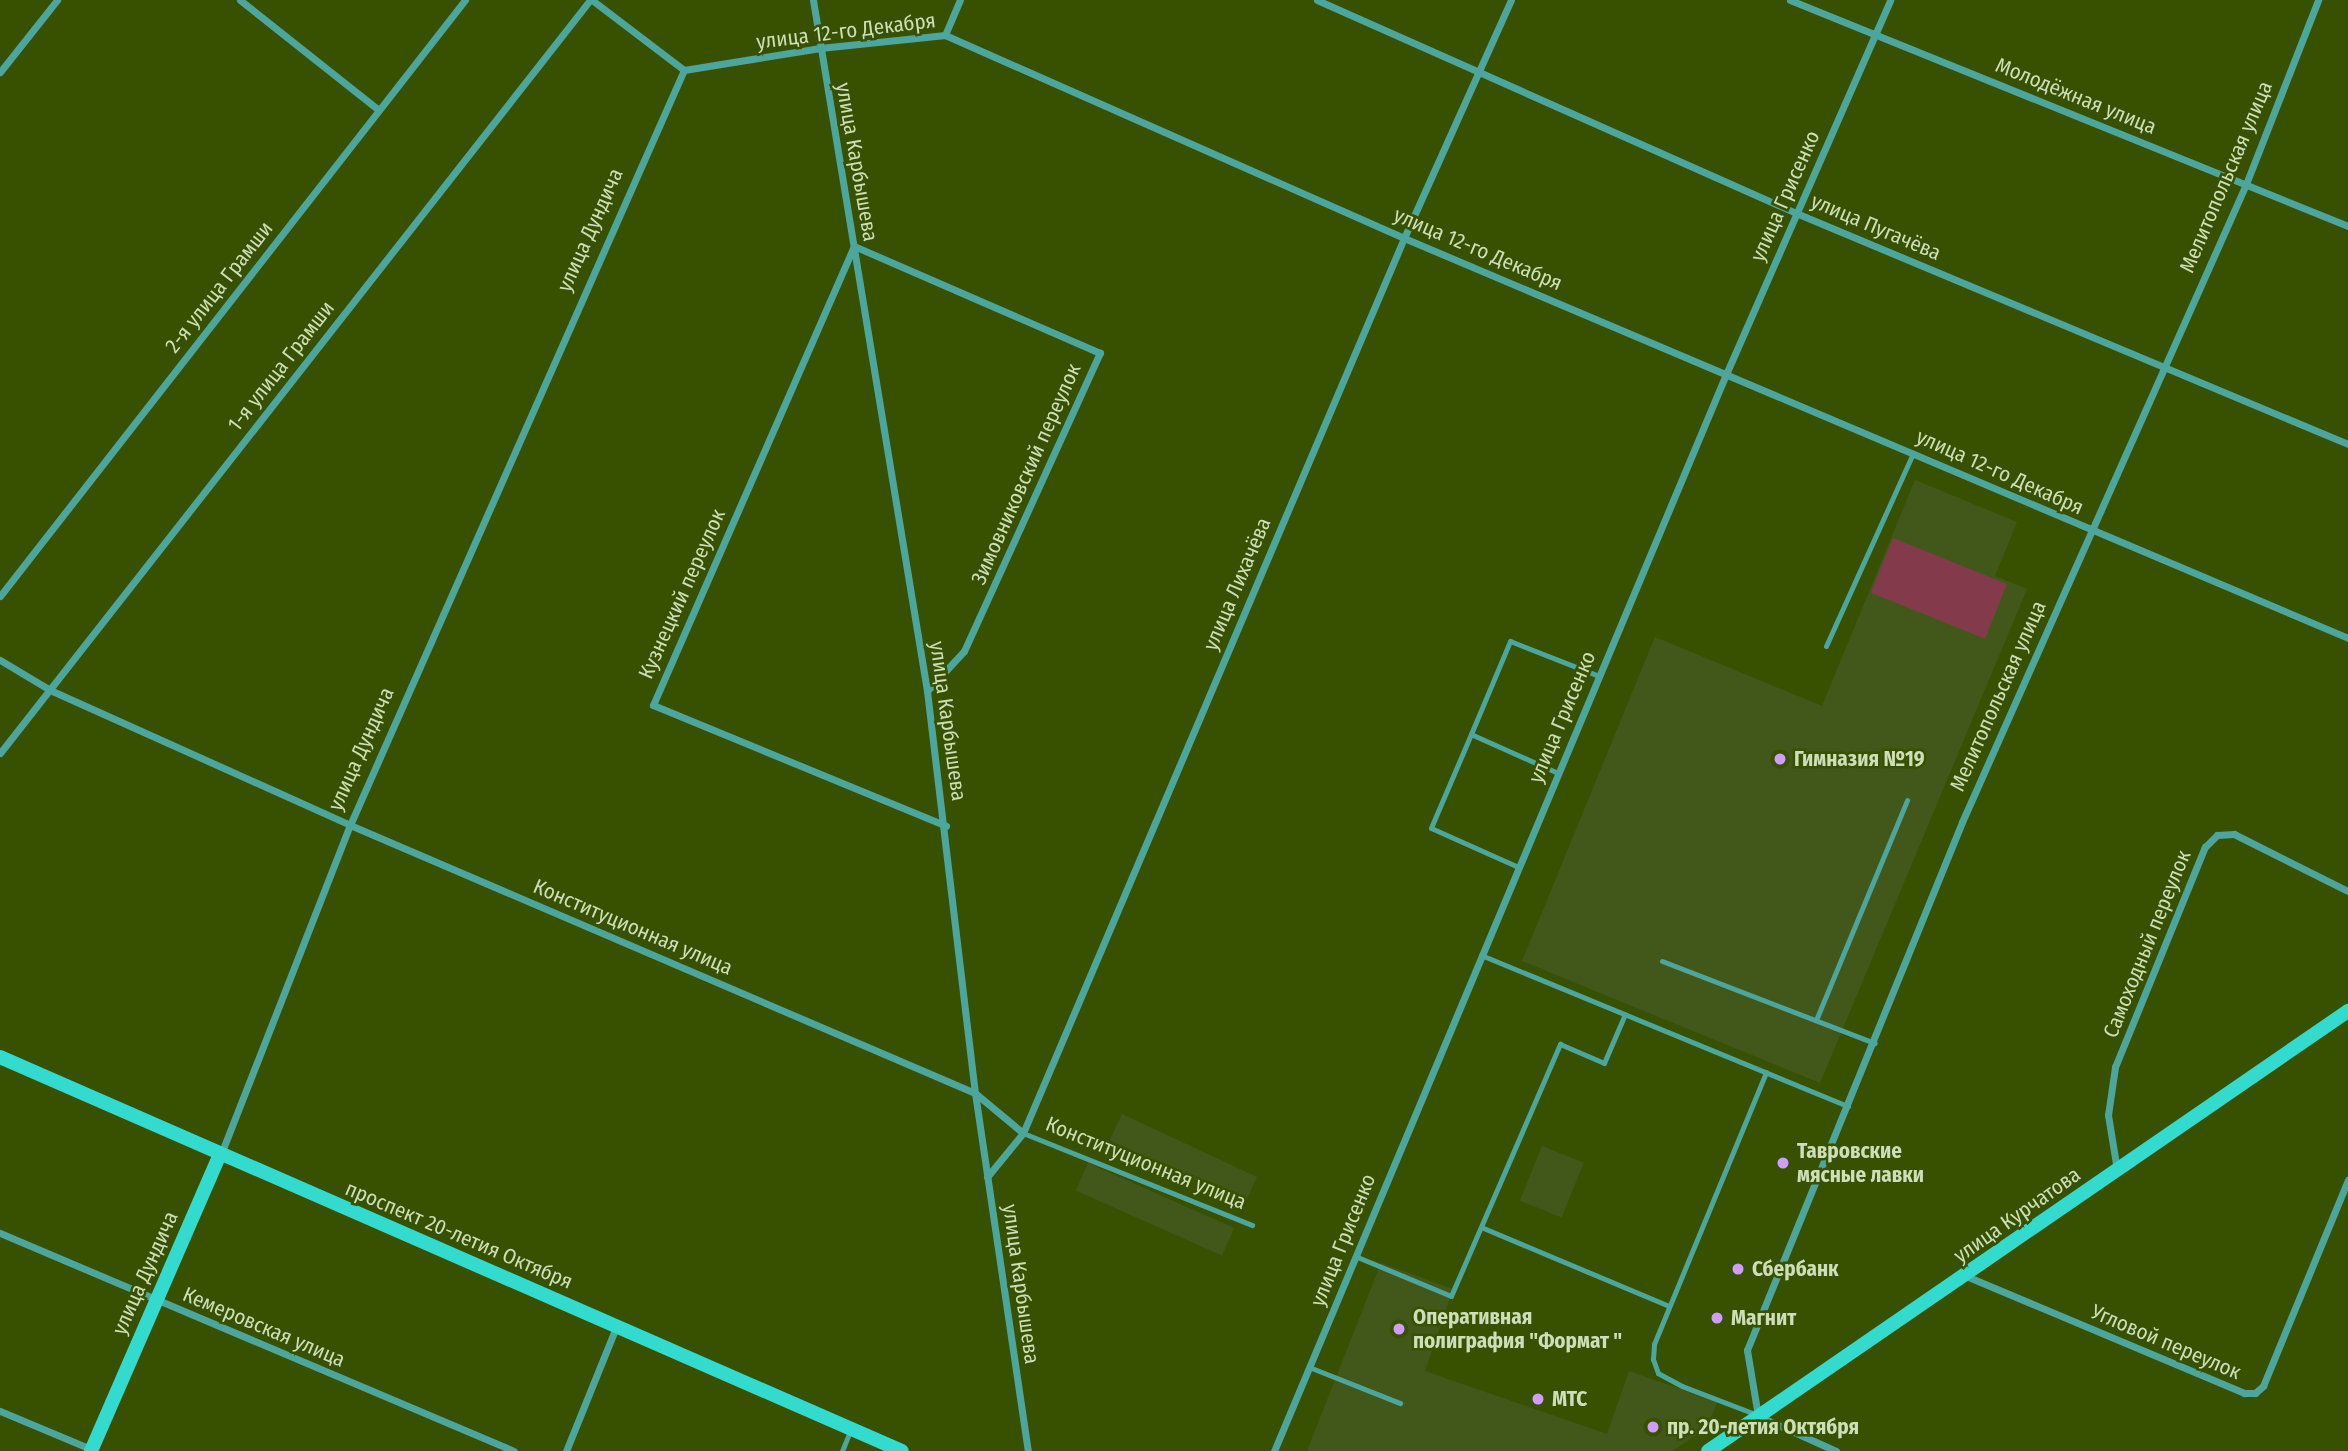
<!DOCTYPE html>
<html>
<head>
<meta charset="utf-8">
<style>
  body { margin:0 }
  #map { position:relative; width:2348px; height:1451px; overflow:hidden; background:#385100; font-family:"Fira Sans Condensed",sans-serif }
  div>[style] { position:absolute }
  .built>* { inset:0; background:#42581b; transform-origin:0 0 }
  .green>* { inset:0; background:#833b4c; transform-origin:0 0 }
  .lane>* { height:5px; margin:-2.5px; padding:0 2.5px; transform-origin:2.5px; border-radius:2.5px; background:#4ca69e }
  .street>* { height:7px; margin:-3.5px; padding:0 3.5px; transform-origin:3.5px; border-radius:3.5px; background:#4ca69e }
  .secondary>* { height:14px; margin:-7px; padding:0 7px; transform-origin:7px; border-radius:7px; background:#32dbce }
  .dots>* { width:19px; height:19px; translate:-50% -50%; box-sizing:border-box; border:4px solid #385100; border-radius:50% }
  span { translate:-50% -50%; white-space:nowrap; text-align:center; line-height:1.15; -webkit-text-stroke:5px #385100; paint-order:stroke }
  .street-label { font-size:21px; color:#cedeba }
  .poi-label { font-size:21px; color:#cedeba; font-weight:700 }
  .left { translate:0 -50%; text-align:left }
</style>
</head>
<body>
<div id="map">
  <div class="built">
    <div style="clip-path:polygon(1915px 480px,2017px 522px,1995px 576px,2027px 589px,1820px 1083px,1522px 961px,1655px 637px,1822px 706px)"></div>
    <div style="left:1122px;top:1114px;width:149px;height:29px;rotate:25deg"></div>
    <div style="left:1542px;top:1146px;width:45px;height:59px;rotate:22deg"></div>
    <div style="left:1088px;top:1163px;width:160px;height:30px;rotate:24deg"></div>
    <div style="clip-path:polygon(1381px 1263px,1453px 1289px,1425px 1371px,1607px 1434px,1629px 1371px,1717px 1402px,1707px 1428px,1672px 1451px,1307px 1451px)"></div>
  </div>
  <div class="green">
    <div style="left:1893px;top:538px;width:123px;height:59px;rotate:22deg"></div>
  </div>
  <div class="lane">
    <div style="left:1826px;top:646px;width:212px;rotate:-65.7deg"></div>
    <div style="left:1471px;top:734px;width:102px;rotate:113.1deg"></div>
    <div style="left:1431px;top:828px;width:95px;rotate:24.1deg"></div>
    <div style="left:1558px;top:773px;width:95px;rotate:-155.9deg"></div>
    <div style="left:1471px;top:734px;width:101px;rotate:-67.2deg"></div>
    <div style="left:1510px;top:641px;width:96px;rotate:21.5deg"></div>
    <div style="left:1481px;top:955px;width:397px;rotate:22.4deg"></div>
    <div style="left:1662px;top:961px;width:228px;rotate:21.1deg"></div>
    <div style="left:1816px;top:1020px;width:238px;rotate:-67.5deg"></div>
    <div style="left:1023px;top:1133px;width:247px;rotate:21.9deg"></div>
    <div style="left:1481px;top:1227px;width:204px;rotate:22.8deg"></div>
    <div style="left:1355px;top:1256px;width:104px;rotate:22.6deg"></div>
    <div style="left:1451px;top:1296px;width:275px;rotate:-66.6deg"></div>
    <div style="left:1560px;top:1044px;width:48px;rotate:23.4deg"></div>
    <div style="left:1604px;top:1063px;width:53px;rotate:-66.8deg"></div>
    <div style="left:1309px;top:1367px;width:98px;rotate:21.6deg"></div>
    <div style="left:1755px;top:1414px;width:78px;rotate:-159deg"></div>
    <div style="left:1682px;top:1386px;width:27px;rotate:-152deg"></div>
    <div style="left:1658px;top:1373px;width:15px;rotate:-110deg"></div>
    <div style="left:1653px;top:1359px;width:15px;rotate:-86deg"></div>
    <div style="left:1654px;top:1344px;width:294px;rotate:-67.6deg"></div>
    <div style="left:842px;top:1451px;width:22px;rotate:-68deg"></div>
  </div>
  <div class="street">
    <div style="left:240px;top:0;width:177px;rotate:38.4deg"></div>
    <div style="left:592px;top:0;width:116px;rotate:37.3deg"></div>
    <div style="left:684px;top:70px;width:138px;rotate:-9.2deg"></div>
    <div style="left:820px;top:48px;width:126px;rotate:-5.9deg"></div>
    <div style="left:945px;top:35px;width:502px;rotate:23.86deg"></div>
    <div style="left:1404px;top:238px;width:1025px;rotate:22.96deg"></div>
    <div style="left:813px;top:0;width:700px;rotate:80.63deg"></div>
    <div style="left:927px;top:691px;width:405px;rotate:83.2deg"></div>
    <div style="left:975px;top:1093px;width:362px;rotate:81.6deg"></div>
    <div style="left:1317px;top:0;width:524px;rotate:23.97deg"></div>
    <div style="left:1796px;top:213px;width:598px;rotate:22.71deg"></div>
    <div style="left:1790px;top:0;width:602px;rotate:22.05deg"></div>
    <div style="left:945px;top:35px;width:38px;rotate:-67deg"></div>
    <div style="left:0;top:72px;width:92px;rotate:-51.6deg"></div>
    <div style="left:0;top:596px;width:756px;rotate:-52.04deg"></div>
    <div style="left:0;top:660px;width:58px;rotate:31deg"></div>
    <div style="left:50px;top:690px;width:329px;rotate:24.2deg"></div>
    <div style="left:350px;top:825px;width:680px;rotate:23.21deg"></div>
    <div style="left:975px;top:1093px;width:62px;rotate:39.8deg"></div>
    <div style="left:927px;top:691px;width:54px;rotate:-47.2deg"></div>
    <div style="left:964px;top:651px;width:328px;rotate:-65.5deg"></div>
    <div style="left:1100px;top:353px;width:268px;rotate:-156.5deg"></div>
    <div style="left:854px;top:246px;width:501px;rotate:113.65deg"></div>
    <div style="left:653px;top:705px;width:317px;rotate:22.4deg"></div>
    <div style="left:0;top:753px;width:957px;rotate:-51.92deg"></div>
    <div style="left:221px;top:1154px;width:353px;rotate:-68.6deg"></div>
    <div style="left:350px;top:825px;width:826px;rotate:-66.14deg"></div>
    <div style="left:2117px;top:1170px;width:56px;rotate:-99.3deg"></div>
    <div style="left:2108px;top:1115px;width:49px;rotate:-81.7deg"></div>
    <div style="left:2115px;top:1067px;width:238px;rotate:-67.8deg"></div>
    <div style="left:2205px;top:847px;width:17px;rotate:-45deg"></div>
    <div style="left:2217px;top:835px;width:17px;rotate:-3deg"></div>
    <div style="left:2234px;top:834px;width:127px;rotate:26.6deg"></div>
    <div style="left:987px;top:1177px;width:57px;rotate:-50.7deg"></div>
    <div style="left:1023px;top:1133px;width:973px;rotate:-66.94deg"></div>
    <div style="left:1404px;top:238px;width:261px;rotate:-65.8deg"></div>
    <div style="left:0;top:1233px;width:558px;rotate:22.98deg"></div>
    <div style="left:1966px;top:1276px;width:302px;rotate:22.8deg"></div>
    <div style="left:2244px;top:1393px;width:11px"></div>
    <div style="left:2255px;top:1393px;width:11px;rotate:-41deg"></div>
    <div style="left:2263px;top:1386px;width:223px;rotate:-67.6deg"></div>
    <div style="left:0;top:1411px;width:99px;rotate:22.7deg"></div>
    <div style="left:566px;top:1451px;width:136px;rotate:-68deg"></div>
    <div style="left:1274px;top:1451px;width:1170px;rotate:-67.23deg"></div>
    <div style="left:1727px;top:372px;width:406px;rotate:-66.3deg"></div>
    <div style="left:1836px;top:1451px;width:85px;rotate:-155.8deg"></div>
    <div style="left:1758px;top:1416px;width:67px;rotate:-99.5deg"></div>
    <div style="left:1747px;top:1350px;width:570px;rotate:-67.84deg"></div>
    <div style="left:1962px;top:822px;width:698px;rotate:-66deg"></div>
    <div style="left:2246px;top:184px;width:198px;rotate:-68.6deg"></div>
  </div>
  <div class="secondary">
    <div style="left:0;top:1057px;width:984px;rotate:23.6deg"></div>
    <div style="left:91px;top:1451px;width:323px;rotate:-66.5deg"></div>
    <div style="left:1708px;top:1451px;width:777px;rotate:-34.51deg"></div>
  </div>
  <div class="dots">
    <div style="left:1780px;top:759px;background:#d09dff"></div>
    <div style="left:1783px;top:1163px;background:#d09dff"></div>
    <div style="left:1738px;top:1269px;background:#d09dff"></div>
    <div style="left:1717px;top:1318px;background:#d09dff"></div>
    <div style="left:1399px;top:1329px;background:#d09dff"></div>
    <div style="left:1538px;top:1399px;background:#d09dff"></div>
    <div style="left:1653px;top:1427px;background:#d09dff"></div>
  </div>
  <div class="street-label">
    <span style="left:846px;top:31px;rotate:-7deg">улица 12-го Декабря</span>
    <span style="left:2076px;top:96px;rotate:22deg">Молодёжная улица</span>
    <span style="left:857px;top:162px;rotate:80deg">улица Карбышева</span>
    <span style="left:2226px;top:177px;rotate:-67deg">Мелитопольская улица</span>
    <span style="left:1785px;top:196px;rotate:-66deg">улица Грисенко</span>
    <span style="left:1876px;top:227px;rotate:23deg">улица Пугачёва</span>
    <span style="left:590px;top:230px;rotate:-66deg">улица Дундича</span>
    <span style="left:1478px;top:249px;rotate:23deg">улица 12-го Декабря</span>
    <span style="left:219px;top:287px;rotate:-52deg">2-я улица Грамши</span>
    <span style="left:281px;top:366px;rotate:-52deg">1-я улица Грамши</span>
    <span style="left:2000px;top:472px;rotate:24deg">улица 12-го Декабря</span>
    <span style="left:1026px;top:474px;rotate:-66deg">Зимовниковский переулок</span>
    <span style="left:1237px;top:584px;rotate:-67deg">улица Лихачёва</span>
    <span style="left:682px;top:594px;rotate:-66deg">Кузнецкий переулок</span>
    <span style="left:1998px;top:696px;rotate:-66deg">Мелитопольская улица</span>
    <span style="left:1562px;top:717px;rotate:-67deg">улица Грисенко</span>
    <span style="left:948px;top:721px;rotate:82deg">улица Карбышева</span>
    <span style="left:361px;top:749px;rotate:-66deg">улица Дундича</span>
    <span style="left:633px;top:927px;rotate:23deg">Конституционная улица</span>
    <span style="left:2147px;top:944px;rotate:-68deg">Самоходный переулок</span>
    <span style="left:1146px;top:1163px;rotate:22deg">Конституционная улица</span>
    <span style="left:2017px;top:1215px;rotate:-35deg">улица Курчатова</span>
    <span style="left:459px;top:1235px;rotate:23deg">проспект 20-летия Октября</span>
    <span style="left:1343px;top:1240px;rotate:-68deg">улица Грисенко</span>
    <span style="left:145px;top:1273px;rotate:-66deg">улица Дундича</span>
    <span style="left:1021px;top:1284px;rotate:82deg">улица Карбышева</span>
    <span style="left:264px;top:1327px;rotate:23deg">Кемеровская улица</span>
    <span style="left:2166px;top:1342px;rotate:23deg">Угловой переулок</span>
  </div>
  <div class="poi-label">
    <span class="left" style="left:1794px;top:759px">Гимназия №19</span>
    <span class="left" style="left:1797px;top:1163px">Тавровские<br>мясные лавки</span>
    <span class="left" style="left:1752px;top:1269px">Сбербанк</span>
    <span class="left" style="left:1413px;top:1329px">Оперативная<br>полиграфия "Формат "</span>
    <span class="left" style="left:1731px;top:1318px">Магнит</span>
    <span class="left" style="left:1552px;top:1399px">МТС</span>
    <span class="left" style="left:1667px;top:1427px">пр. 20-летия Октября</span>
  </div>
</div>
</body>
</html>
